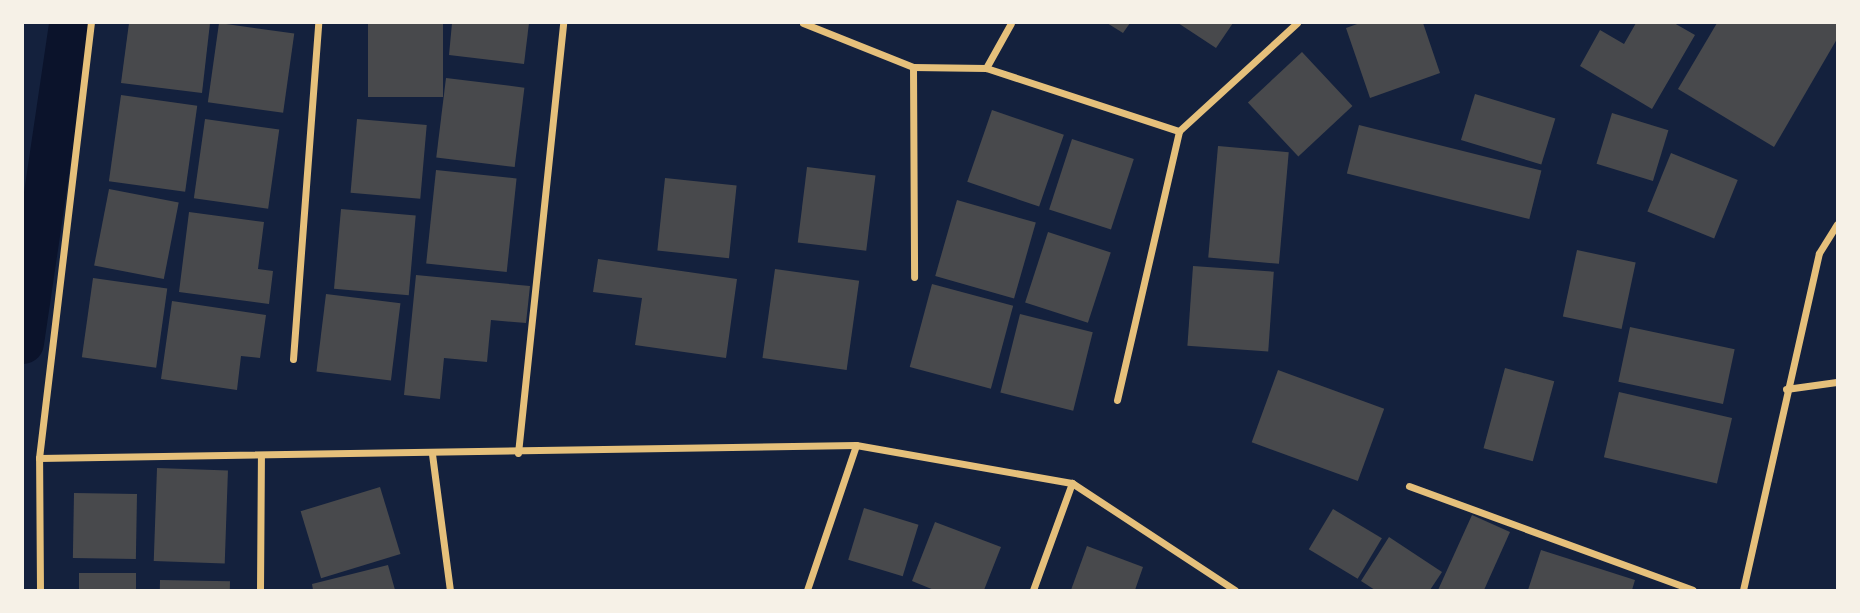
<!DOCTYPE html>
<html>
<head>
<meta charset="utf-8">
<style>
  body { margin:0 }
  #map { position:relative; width:1860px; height:613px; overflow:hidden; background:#14213d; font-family:Arial,sans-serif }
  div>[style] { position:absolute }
  .canal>* { height:42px; margin:-21px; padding:0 21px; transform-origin:21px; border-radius:21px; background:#0b132b }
  .building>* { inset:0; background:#48494c; transform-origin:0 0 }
  .minor>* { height:7px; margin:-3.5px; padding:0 3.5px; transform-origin:3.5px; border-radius:3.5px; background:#e5c07b }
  span { translate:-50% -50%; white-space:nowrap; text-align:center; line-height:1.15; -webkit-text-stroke:5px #f6f1e7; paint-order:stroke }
  .frame { position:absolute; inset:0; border:24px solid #f6f1e7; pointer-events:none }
</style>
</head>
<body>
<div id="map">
  <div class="canal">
    <div style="left:23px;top:343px;width:323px;rotate:-81.6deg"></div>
  </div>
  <div class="building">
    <div style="clip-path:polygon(129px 23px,210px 23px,202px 93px,121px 83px)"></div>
    <div style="left:219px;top:23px;width:76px;height:80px;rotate:8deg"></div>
    <div style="left:368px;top:23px;width:75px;height:74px"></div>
    <div style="clip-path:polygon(452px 23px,529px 23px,524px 64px,449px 55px)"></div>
    <div style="clip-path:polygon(1107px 23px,1130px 23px,1123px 33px)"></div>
    <div style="clip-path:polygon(1178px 23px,1233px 23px,1216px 48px)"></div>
    <div style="clip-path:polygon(1360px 23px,1423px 23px,1440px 73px,1370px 98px,1346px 28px)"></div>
    <div style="clip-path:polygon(1636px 23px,1674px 23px,1695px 35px,1652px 109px,1580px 66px,1600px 30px,1624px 44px)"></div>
    <div style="clip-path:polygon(1717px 23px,1837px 23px,1837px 39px,1774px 147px,1678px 89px)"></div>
    <div style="left:1302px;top:52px;width:74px;height:74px;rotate:47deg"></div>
    <div style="left:446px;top:78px;width:79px;height:80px;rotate:7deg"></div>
    <div style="left:1475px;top:94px;width:84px;height:48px;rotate:17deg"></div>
    <div style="left:121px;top:95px;width:77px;height:87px;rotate:8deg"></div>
    <div style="left:992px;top:110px;width:76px;height:76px;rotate:19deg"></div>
    <div style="left:1612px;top:113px;width:59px;height:53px;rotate:17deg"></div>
    <div style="left:205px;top:119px;width:75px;height:80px;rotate:8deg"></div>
    <div style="left:357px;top:119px;width:70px;height:74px;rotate:5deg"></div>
    <div style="left:1359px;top:125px;width:188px;height:50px;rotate:14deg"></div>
    <div style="left:1072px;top:139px;width:65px;height:74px;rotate:18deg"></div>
    <div style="left:1218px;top:146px;width:71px;height:112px;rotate:5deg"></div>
    <div style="left:1671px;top:153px;width:72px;height:63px;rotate:22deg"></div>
    <div style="left:807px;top:167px;width:69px;height:76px;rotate:7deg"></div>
    <div style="left:436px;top:170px;width:81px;height:94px;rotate:6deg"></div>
    <div style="left:665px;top:178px;width:72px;height:73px;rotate:6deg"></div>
    <div style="left:109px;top:189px;width:71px;height:78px;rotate:11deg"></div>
    <div style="left:957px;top:200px;width:82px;height:79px;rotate:16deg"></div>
    <div style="left:341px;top:209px;width:75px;height:80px;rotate:5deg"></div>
    <div style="clip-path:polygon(189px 212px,264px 222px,258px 269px,273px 271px,269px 304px,179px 292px)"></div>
    <div style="left:1048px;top:232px;width:66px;height:74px;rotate:18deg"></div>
    <div style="left:1577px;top:250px;width:60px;height:68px;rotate:12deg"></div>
    <div style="clip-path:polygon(598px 259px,737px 279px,726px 358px,635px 345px,642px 298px,593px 292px)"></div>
    <div style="left:1193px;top:266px;width:81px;height:80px;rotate:4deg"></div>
    <div style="left:775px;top:269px;width:85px;height:90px;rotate:8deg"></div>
    <div style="clip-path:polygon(416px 275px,530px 286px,526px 323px,491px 320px,487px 362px,444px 358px,440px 399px,404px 395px)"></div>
    <div style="left:93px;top:278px;width:75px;height:80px;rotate:8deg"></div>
    <div style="left:932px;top:284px;width:84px;height:86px;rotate:15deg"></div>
    <div style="left:326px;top:294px;width:75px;height:78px;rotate:7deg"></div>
    <div style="clip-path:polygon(172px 301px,266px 315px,260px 358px,241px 356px,237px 390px,161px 379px)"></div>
    <div style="left:1020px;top:314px;width:75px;height:81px;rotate:14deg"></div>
    <div style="left:1630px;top:327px;width:107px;height:56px;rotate:12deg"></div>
    <div style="left:1505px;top:368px;width:51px;height:83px;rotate:15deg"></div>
    <div style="left:1278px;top:370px;width:113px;height:77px;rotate:20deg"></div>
    <div style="left:1619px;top:392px;width:116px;height:67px;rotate:13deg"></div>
    <div style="left:157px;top:468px;width:71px;height:93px;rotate:2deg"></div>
    <div style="left:380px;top:487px;width:70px;height:83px;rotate:73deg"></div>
    <div style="left:74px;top:493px;width:63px;height:65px;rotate:1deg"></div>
    <div style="left:864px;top:508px;width:57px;height:54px;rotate:17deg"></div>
    <div style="left:1333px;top:509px;width:57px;height:47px;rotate:31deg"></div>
    <div style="clip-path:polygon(1472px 515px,1510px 532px,1484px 590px,1438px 590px)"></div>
    <div style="clip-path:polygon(935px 522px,1001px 547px,984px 590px,934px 590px,912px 581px)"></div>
    <div style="clip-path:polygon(1389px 537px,1442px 572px,1430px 590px,1375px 590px,1361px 581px)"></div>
    <div style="clip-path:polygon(1087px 546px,1143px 567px,1135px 590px,1071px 590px)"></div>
    <div style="clip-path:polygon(1541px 550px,1635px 580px,1632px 590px,1528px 590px)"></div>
    <div style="clip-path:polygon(388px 565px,395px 590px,313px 590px,312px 584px)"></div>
    <div style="left:136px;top:573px;width:17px;height:57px;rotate:90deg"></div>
    <div style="left:160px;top:580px;width:70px;height:10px;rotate:1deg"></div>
  </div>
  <div class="minor">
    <div style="left:803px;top:23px;width:118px;rotate:21.8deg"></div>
    <div style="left:913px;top:67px;width:73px;rotate:0.8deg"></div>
    <div style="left:986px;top:68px;width:203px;rotate:18.1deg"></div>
    <div style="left:1179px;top:131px;width:160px;rotate:-42.5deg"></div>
    <div style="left:913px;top:67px;width:210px;rotate:89.7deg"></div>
    <div style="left:986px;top:68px;width:51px;rotate:-60.9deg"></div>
    <div style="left:293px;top:359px;width:337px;rotate:-85.7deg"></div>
    <div style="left:1786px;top:389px;width:51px;rotate:-7.8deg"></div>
    <div style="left:1117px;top:400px;width:276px;rotate:-77deg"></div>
    <div style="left:518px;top:453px;width:432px;rotate:-84deg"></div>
    <div style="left:432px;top:454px;width:137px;rotate:82.5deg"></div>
    <div style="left:39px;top:458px;width:817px;rotate:-0.91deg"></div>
    <div style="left:856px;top:445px;width:219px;rotate:10deg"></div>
    <div style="left:1072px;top:483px;width:195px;rotate:33.3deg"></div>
    <div style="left:1409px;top:486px;width:302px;rotate:20.1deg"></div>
    <div style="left:40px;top:590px;width:132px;rotate:-90.4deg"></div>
    <div style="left:39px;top:458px;width:438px;rotate:-83.2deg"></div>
    <div style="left:260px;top:590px;width:134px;rotate:-89.6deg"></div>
    <div style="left:807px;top:590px;width:153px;rotate:-71.3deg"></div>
    <div style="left:1033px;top:590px;width:114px;rotate:-70deg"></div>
    <div style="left:1743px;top:590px;width:345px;rotate:-77.3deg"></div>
    <div style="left:1819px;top:253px;width:34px;rotate:-58deg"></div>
  </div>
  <div class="frame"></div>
</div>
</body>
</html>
